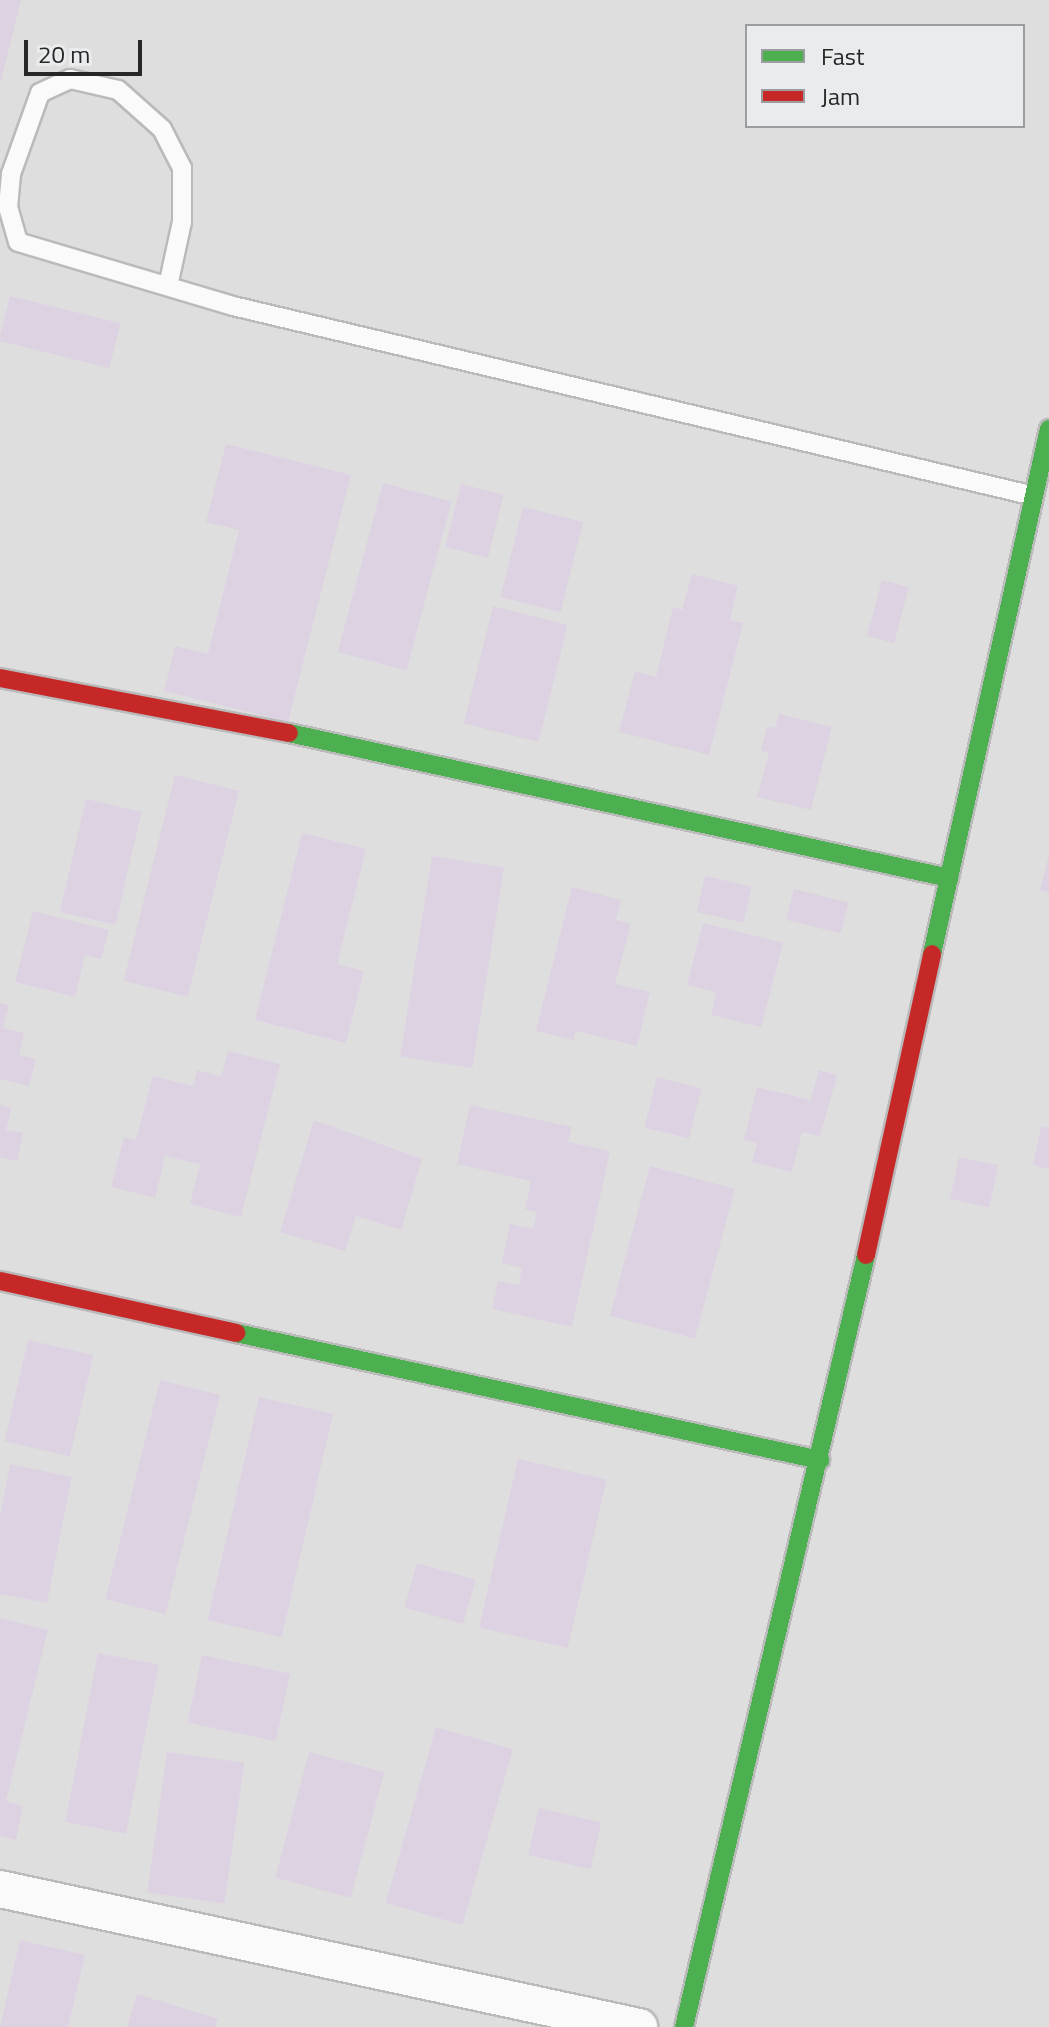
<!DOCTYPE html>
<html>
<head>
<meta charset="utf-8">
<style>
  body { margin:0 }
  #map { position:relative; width:1049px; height:2027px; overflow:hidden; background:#dededf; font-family:"Titillium Web",sans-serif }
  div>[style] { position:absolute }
  .building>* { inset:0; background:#ddd2e1; transform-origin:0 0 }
  .roads { filter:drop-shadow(2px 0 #bababb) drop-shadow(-2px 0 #bababb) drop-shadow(0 2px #bababb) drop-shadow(0 -2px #bababb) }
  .lane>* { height:18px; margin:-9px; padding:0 9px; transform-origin:9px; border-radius:9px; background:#fafafa }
  .street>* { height:36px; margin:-18px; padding:0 18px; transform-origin:18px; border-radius:18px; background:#fafafa }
  .fast>* { height:18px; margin:-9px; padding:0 9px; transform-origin:9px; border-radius:9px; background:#4caf50 }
  .jam>* { height:18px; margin:-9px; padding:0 9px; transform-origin:9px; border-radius:9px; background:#c62828 }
  span { translate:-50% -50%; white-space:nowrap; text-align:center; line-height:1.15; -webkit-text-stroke:6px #eaebed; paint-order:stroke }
  .legend { position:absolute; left:745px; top:24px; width:280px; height:104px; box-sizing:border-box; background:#eaebed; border:2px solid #9c9d9e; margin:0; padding:10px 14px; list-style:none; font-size:24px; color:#262727 }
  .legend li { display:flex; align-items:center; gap:16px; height:40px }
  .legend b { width:40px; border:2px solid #9c9d9e }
  .scale { position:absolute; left:24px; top:40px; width:118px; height:36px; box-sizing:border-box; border:4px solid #262727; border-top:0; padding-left:10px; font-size:24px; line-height:28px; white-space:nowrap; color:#262727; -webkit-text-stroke:6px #eaebed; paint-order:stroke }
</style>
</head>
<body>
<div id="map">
  <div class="building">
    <div style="clip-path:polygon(0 0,21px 0,1px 81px,0 81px)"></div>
    <div style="left:10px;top:296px;width:114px;height:46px;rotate:14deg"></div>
    <div style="clip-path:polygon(226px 444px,351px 475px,288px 722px,164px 691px,175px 646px,208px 654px,239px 530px,206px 522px)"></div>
    <div style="left:383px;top:483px;width:71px;height:175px;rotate:15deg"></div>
    <div style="left:461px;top:484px;width:44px;height:65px;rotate:14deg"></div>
    <div style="left:523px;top:507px;width:62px;height:93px;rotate:14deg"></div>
    <div style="clip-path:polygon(692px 574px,738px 586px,730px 620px,743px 623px,709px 755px,619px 732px,635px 671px,656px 677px,673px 607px,682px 610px)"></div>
    <div style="left:882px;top:580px;width:28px;height:58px;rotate:15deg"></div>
    <div style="left:493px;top:606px;width:77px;height:121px;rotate:14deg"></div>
    <div style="clip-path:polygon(779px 714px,832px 727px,811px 810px,757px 797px,769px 753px,761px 750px,767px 726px,775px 728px)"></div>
    <div style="left:175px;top:775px;width:66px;height:212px;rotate:14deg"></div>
    <div style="left:86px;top:799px;width:57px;height:116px;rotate:13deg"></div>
    <div style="clip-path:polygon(302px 833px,366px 849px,337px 964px,364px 971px,346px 1043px,255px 1020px)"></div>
    <div style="clip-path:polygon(1049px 855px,1049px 892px,1040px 890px)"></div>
    <div style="left:432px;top:856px;width:73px;height:203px;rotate:9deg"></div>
    <div style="left:705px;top:876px;width:48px;height:37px;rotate:13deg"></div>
    <div style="clip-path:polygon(572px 887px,621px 900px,616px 920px,631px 924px,615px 984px,650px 992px,637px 1046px,576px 1031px,574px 1040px,536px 1031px)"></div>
    <div style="left:794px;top:889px;width:56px;height:32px;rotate:14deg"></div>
    <div style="clip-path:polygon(33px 911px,109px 930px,101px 959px,85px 955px,75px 997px,15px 982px)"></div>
    <div style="clip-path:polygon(703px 923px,783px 943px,761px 1027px,711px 1015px,716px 992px,687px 985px)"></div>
    <div style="clip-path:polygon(0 1003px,9px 1005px,3px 1028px,24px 1033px,19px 1055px,36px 1059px,29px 1086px,0 1079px)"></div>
    <div style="clip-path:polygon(228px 1051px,280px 1064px,241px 1217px,190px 1204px,200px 1164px,165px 1156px,155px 1198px,111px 1187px,124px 1137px,136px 1140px,153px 1076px,193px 1086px,197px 1070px,221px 1077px)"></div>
    <div style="left:819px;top:1070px;width:19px;height:64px;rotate:16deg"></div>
    <div style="left:657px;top:1077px;width:46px;height:52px;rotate:14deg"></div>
    <div style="clip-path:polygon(757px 1087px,810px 1100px,792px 1172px,752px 1162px,757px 1143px,744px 1140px)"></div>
    <div style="clip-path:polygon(0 1105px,11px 1108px,6px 1130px,23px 1133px,17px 1161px,0 1157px)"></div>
    <div style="clip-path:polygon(470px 1105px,572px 1127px,568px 1142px,610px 1151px,572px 1327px,492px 1309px,498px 1281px,519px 1285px,522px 1268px,502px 1263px,510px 1224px,533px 1229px,537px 1212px,525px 1209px,531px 1181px,457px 1164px)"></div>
    <div style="clip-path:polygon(314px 1120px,422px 1159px,401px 1230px,356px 1216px,345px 1251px,280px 1232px)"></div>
    <div style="clip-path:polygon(1041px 1126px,1049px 1128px,1049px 1169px,1033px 1165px)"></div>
    <div style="left:959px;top:1157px;width:40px;height:43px;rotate:12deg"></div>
    <div style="left:650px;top:1166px;width:88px;height:155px;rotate:15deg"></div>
    <div style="left:28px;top:1340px;width:67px;height:104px;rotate:13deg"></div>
    <div style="left:160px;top:1380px;width:62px;height:226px;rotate:14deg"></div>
    <div style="left:259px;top:1397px;width:76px;height:229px;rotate:13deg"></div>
    <div style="left:518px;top:1459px;width:91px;height:173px;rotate:13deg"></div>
    <div style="clip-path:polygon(10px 1464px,72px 1477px,47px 1603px,0 1594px,0 1516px)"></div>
    <div style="left:417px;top:1563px;width:61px;height:46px;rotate:16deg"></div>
    <div style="clip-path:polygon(0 1618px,48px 1630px,6px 1801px,23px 1806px,16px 1840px,0 1836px)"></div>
    <div style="left:98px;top:1653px;width:62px;height:172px;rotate:11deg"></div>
    <div style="left:202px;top:1655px;width:90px;height:69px;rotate:12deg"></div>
    <div style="left:436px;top:1727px;width:80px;height:183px;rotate:16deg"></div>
    <div style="left:167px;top:1752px;width:78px;height:142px;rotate:8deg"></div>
    <div style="left:309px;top:1752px;width:78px;height:130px;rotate:15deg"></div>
    <div style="left:539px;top:1808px;width:64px;height:48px;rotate:13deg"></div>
    <div style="clip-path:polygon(20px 1940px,85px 1955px,68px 2027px,0 2027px)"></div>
    <div style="clip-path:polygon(137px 1994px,218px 2019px,215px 2027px,127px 2027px)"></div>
  </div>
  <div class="roads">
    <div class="lane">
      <div style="left:168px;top:286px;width:66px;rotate:-77.7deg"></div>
      <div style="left:182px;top:222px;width:54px;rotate:-90deg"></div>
      <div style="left:182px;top:168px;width:44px;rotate:-117.1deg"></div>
      <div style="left:162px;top:129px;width:59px;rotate:-138.4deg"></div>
      <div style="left:118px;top:90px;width:49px;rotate:-167.1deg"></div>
      <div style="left:70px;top:79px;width:33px;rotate:155deg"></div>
      <div style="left:40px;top:93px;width:86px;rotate:109.7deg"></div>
      <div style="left:11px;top:174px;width:33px;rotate:95deg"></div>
      <div style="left:8px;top:207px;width:36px;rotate:74deg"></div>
      <div style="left:18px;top:242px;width:224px;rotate:16.6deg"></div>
      <div style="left:233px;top:306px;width:823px;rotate:13.34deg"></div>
    </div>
    <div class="street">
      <div style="left:0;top:1889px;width:654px;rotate:12.19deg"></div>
    </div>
    <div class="fast">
      <div style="left:289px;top:733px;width:676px;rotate:12.39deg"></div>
      <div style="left:932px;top:954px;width:538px;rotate:-77.44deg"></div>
      <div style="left:236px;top:1333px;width:598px;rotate:12.27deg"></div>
      <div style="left:684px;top:2027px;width:793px;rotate:-76.73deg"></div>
    </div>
    <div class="jam">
      <div style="left:0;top:678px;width:294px;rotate:10.8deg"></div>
      <div style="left:866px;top:1255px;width:308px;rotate:-77.6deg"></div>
      <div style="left:0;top:1281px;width:242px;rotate:12.4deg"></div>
    </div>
  </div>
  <ul class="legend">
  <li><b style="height:10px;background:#4caf50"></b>Fast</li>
  <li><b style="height:10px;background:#c62828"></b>Jam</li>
  </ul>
  <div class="scale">20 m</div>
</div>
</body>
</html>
